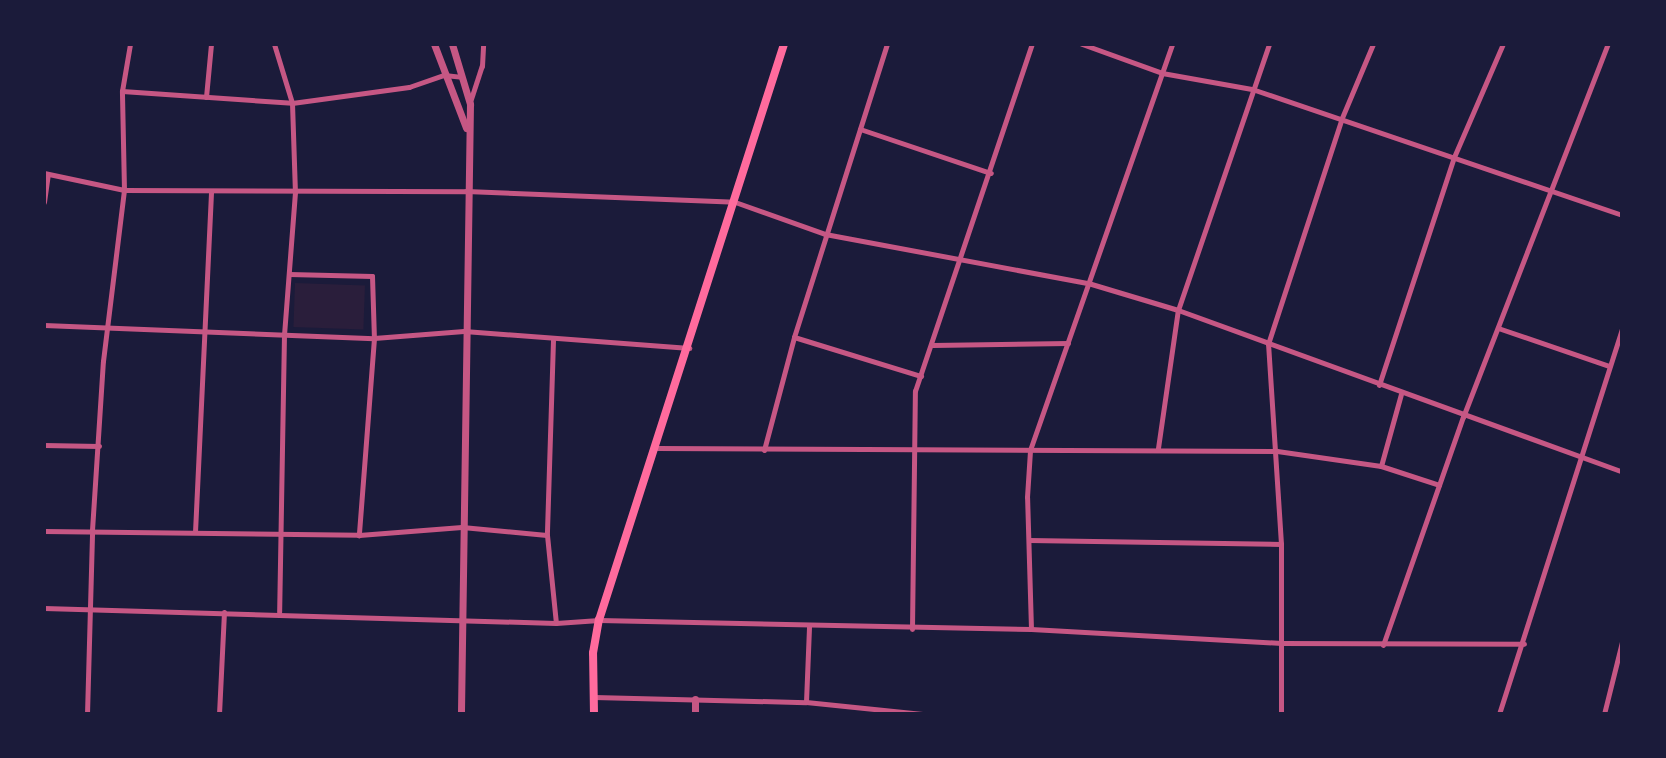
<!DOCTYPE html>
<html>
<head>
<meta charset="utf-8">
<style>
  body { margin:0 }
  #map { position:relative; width:1666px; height:758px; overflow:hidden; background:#1b1b3a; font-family:Lato,sans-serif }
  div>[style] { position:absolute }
  .green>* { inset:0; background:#2a1e3b; transform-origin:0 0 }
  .minor>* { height:5px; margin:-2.5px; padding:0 2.5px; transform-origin:2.5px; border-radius:2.5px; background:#c65784 }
  .tertiary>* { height:7px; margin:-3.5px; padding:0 3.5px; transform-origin:3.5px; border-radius:3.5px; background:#c65784 }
  .secondary>* { height:8px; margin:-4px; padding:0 4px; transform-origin:4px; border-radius:4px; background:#ff6b9d }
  span { translate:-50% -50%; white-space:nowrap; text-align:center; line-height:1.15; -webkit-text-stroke:5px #1b1b3a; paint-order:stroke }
  .frame { position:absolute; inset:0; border:46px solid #1b1b3a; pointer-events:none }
</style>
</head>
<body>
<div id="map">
  <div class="green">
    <div style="left:295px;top:283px;width:70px;height:44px;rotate:2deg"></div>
  </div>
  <div class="minor">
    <div style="left:274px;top:44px;width:62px;rotate:73deg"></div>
    <div style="left:292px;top:103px;width:89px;rotate:88.1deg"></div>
    <div style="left:295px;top:192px;width:142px;rotate:94.4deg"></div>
    <div style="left:284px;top:334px;width:278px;rotate:91deg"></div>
    <div style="left:1082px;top:44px;width:85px;rotate:19.9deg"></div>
    <div style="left:1162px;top:73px;width:91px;rotate:10.1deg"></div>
    <div style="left:1252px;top:89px;width:391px;rotate:18.8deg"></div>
    <div style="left:122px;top:91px;width:170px;rotate:4deg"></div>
    <div style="left:292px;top:103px;width:118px;rotate:-7.8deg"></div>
    <div style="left:409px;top:87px;width:37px;rotate:-19deg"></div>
    <div style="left:444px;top:75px;width:18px;rotate:6deg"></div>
    <div style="left:206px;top:97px;width:53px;rotate:-84.6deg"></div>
    <div style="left:470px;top:102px;width:38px;rotate:-72deg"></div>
    <div style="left:482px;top:66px;width:22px;rotate:-87deg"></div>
    <div style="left:860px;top:129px;width:138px;rotate:18.6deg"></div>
    <div style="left:44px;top:173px;width:82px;rotate:12deg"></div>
    <div style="left:124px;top:190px;width:342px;rotate:0.2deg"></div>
    <div style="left:466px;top:191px;width:269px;rotate:2.3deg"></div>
    <div style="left:735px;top:202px;width:96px;rotate:19.6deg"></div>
    <div style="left:825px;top:234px;width:268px;rotate:10.6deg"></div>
    <div style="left:1088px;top:283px;width:94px;rotate:16.7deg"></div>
    <div style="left:1178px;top:310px;width:473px;rotate:20deg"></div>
    <div style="left:44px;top:202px;width:28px;rotate:-82deg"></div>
    <div style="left:289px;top:274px;width:83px;rotate:1.4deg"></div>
    <div style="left:372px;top:276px;width:62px;rotate:88.2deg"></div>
    <div style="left:374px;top:338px;width:198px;rotate:94.4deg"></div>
    <div style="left:44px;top:325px;width:330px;rotate:2.3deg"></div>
    <div style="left:374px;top:338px;width:90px;rotate:-4.4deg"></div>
    <div style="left:464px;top:331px;width:226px;rotate:4.3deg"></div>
    <div style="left:1498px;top:328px;width:117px;rotate:18.9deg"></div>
    <div style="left:794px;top:337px;width:133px;rotate:17.1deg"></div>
    <div style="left:553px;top:340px;width:195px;rotate:91.8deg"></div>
    <div style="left:547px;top:535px;width:88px;rotate:84.2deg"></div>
    <div style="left:932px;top:345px;width:136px;rotate:-0.8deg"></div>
    <div style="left:1379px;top:385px;width:240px;rotate:-71.8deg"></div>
    <div style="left:1454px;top:157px;width:123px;rotate:-66.6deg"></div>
    <div style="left:44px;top:445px;width:55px;rotate:1deg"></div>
    <div style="left:657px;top:448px;width:620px;rotate:0.28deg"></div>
    <div style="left:1277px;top:451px;width:105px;rotate:8.2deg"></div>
    <div style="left:1381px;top:466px;width:61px;rotate:18.1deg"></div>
    <div style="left:1158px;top:448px;width:139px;rotate:-81.8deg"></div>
    <div style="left:1178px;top:310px;width:281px;rotate:-71.1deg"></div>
    <div style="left:764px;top:450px;width:117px;rotate:-75.1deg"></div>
    <div style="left:794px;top:337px;width:307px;rotate:-72.4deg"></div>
    <div style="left:1381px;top:466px;width:75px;rotate:-74.5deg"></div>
    <div style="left:44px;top:531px;width:315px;rotate:0.7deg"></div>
    <div style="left:359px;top:535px;width:103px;rotate:-4.4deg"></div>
    <div style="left:462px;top:527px;width:85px;rotate:5.4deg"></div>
    <div style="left:195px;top:532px;width:340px;rotate:-87.3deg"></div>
    <div style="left:1029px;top:540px;width:252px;rotate:0.9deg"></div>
    <div style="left:44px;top:608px;width:512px;rotate:1.68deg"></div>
    <div style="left:556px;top:623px;width:43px;rotate:-4deg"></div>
    <div style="left:599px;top:620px;width:432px;rotate:1.2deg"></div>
    <div style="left:1031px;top:629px;width:251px;rotate:3.2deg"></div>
    <div style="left:1282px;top:643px;width:242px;rotate:0.2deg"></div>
    <div style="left:912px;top:629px;width:238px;rotate:-89.3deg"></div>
    <div style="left:915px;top:391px;width:366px;rotate:-71.4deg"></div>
    <div style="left:1031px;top:629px;width:132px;rotate:-91.7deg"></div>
    <div style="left:1027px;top:497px;width:47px;rotate:-86.3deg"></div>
    <div style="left:1030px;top:450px;width:430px;rotate:-70.7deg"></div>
    <div style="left:1383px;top:645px;width:242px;rotate:-70.7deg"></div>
    <div style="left:1463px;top:417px;width:400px;rotate:-68.8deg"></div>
    <div style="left:594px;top:697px;width:212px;rotate:1.4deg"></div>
    <div style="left:806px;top:702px;width:117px;rotate:5.9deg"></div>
    <div style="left:806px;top:702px;width:76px;rotate:-87.7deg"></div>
    <div style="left:87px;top:714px;width:184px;rotate:-88.4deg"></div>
    <div style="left:92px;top:530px;width:169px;rotate:-86.3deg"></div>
    <div style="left:103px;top:361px;width:172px;rotate:-83deg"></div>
    <div style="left:124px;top:190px;width:99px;rotate:-91.2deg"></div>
    <div style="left:122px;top:91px;width:48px;rotate:-80.3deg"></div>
    <div style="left:219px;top:714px;width:102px;rotate:-87.2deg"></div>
    <div style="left:1281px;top:714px;width:170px;rotate:-90deg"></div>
    <div style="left:1281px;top:544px;width:200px;rotate:-93.7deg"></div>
    <div style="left:1268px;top:344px;width:236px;rotate:-71.9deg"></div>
    <div style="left:1341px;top:120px;width:82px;rotate:-67.2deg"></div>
    <div style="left:1499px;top:714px;width:405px;rotate:-72.3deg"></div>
    <div style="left:1604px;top:714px;width:74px;rotate:-76deg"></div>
  </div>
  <div class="tertiary">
    <div style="left:434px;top:44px;width:90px;rotate:69.1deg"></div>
    <div style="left:452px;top:44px;width:63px;rotate:73.3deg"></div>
    <div style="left:470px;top:104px;width:610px;rotate:90.85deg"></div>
    <div style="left:695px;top:699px;width:15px;rotate:90deg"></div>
  </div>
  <div class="secondary">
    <div style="left:594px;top:714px;width:61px;rotate:-90.9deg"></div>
    <div style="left:593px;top:653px;width:34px;rotate:-80deg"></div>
    <div style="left:599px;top:620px;width:605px;rotate:-72.19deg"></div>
  </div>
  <div class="frame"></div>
</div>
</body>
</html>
